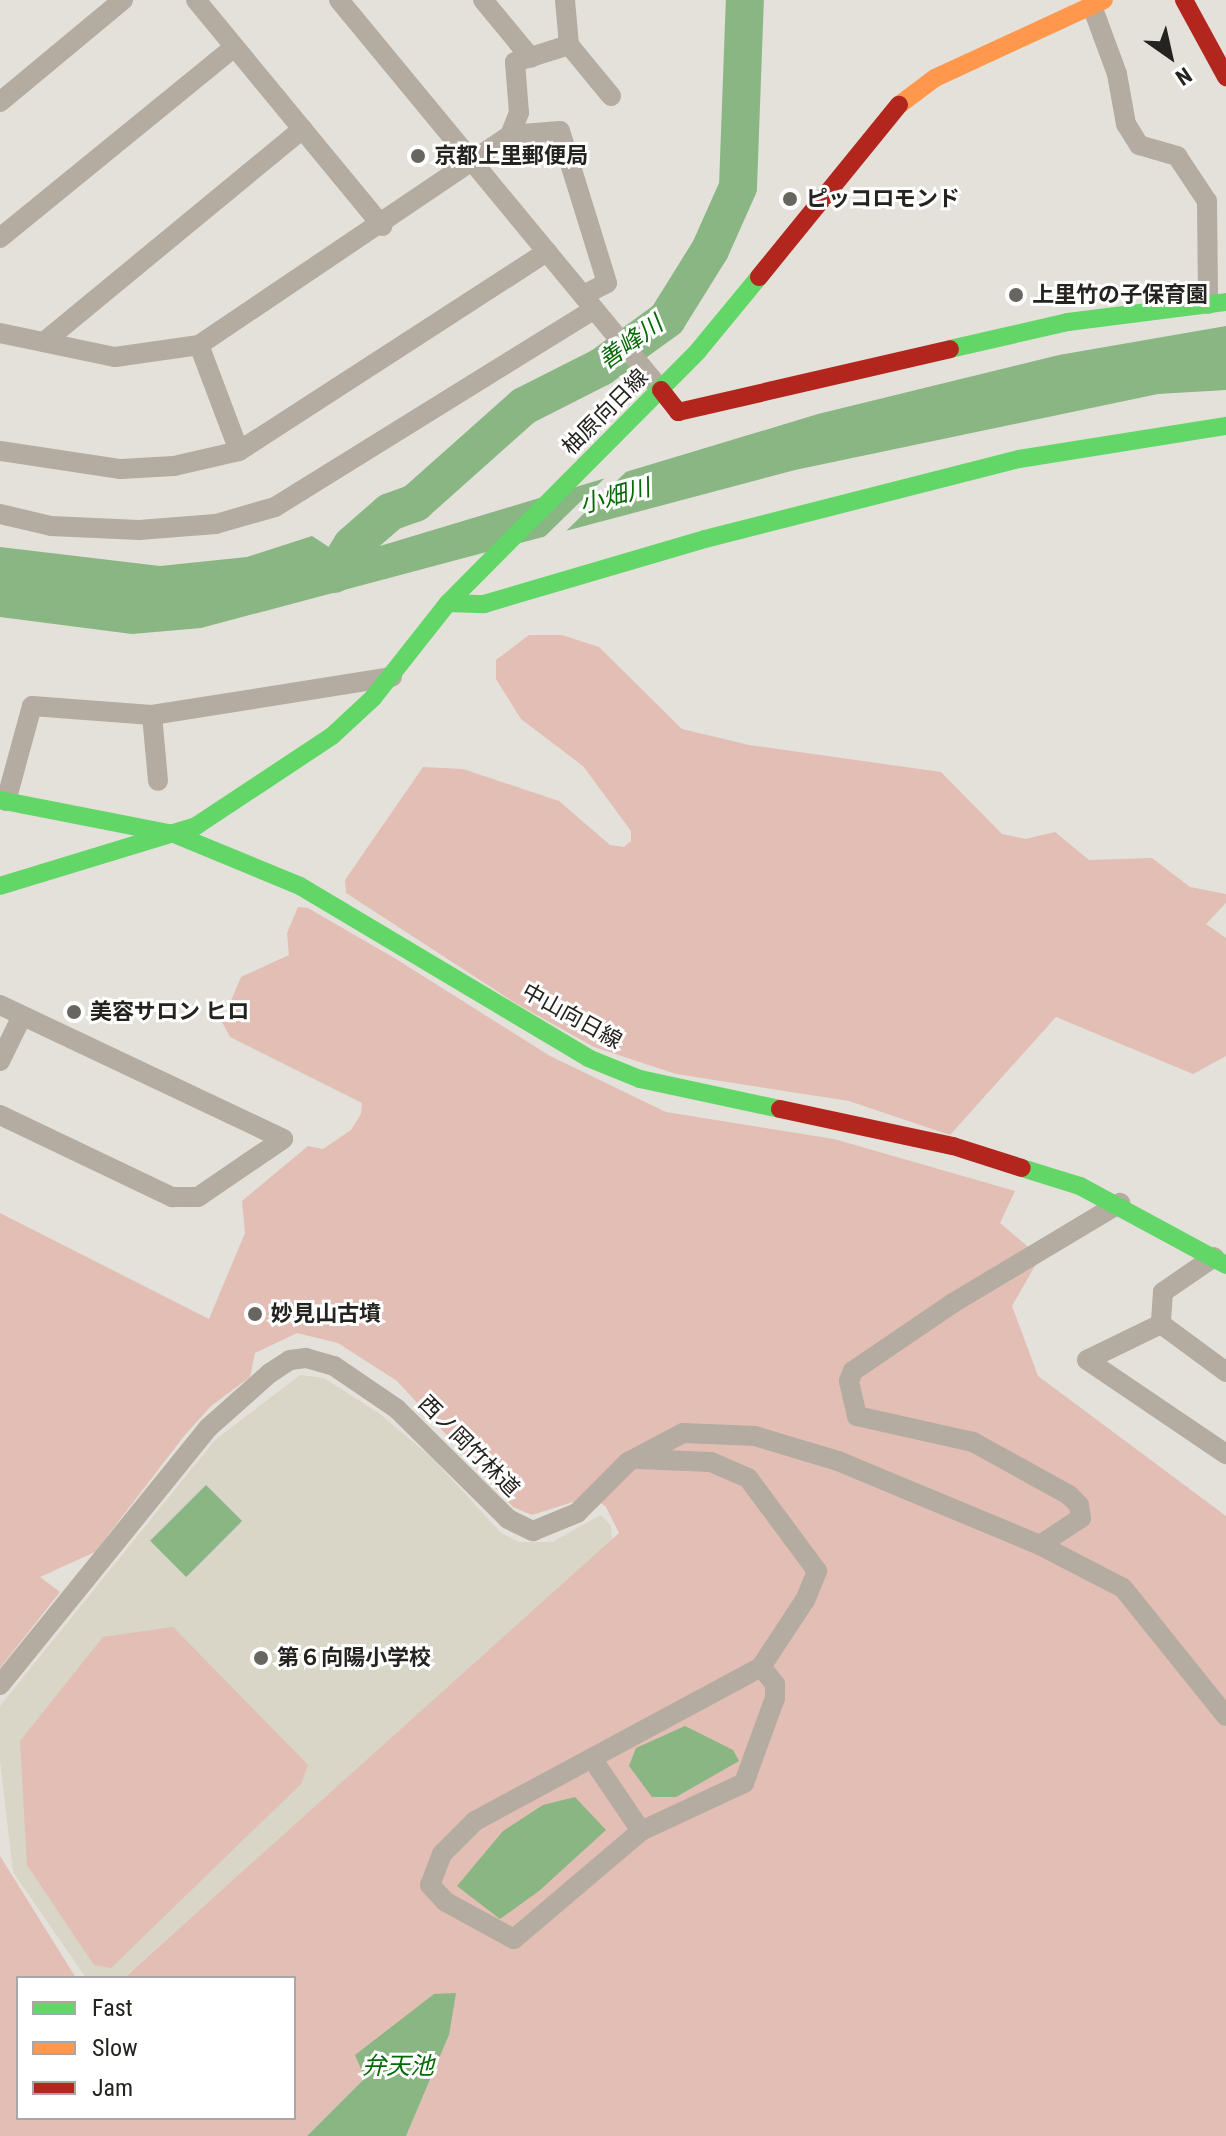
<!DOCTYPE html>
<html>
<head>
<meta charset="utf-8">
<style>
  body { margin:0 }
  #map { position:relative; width:1226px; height:2136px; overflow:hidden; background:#e3e1da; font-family:"Roboto Condensed","Noto Sans JP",sans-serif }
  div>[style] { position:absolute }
  .built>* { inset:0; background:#d9d5c7 }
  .green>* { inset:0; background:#e2beb5 }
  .water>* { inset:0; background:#89b683; transform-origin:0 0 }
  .pier>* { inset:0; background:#e3e1da }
  .river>* { height:38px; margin:-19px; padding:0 19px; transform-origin:19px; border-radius:19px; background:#89b683 }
  .street>* { height:20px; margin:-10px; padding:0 10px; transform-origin:10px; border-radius:10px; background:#b4aba1 }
  .fast>* { height:18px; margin:-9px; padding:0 9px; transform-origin:9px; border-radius:9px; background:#63d668 }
  .slow>* { height:18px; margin:-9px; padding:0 9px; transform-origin:9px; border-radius:9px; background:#ff974d }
  .jam>* { height:18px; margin:-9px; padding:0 9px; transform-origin:9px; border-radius:9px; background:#b3261e }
  .dots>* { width:22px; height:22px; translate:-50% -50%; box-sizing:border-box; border:4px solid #fff; border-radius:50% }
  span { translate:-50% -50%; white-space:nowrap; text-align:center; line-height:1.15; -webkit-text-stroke:6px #fff; paint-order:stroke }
  .poi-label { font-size:22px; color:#25231f; font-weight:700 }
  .left { translate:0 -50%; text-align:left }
  .street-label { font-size:22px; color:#25231f }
  .water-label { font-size:24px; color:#056906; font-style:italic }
  .legend { position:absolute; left:16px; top:1976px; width:280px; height:144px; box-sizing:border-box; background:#fff; border:2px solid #a8a7a5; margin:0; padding:10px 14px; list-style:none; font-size:24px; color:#25231f }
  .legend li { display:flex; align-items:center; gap:16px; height:40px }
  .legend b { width:40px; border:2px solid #a8a7a5 }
  .north { position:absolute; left:1130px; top:16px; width:80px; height:80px; -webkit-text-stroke:6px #fff; paint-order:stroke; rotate:146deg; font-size:22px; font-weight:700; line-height:32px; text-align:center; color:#25231f }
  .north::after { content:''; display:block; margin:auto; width:28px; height:36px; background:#25231f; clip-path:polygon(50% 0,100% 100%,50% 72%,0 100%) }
</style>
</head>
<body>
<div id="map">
  <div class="built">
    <div style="clip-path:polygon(300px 1375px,324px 1378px,380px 1414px,433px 1459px,501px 1533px,519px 1542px,552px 1542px,601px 1515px,611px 1526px,612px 1543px,123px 1978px,86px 1978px,13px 1872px,0 1760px,0 1706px,215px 1440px)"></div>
  </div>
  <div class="green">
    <div style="clip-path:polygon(529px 635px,562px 635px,599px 647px,682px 729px,749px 745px,941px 772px,1002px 834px,1026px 839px,1055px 832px,1089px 860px,1152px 858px,1190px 887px,1226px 894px,1226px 903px,1206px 924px,1226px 938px,1226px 1056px,1193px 1074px,1056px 1017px,950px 1135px,849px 1101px,676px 1074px,594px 1047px,517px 1004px,346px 893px,345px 880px,423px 767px,463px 769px,559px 801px,610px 845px,624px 847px,631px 841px,631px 831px,583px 766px,521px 719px,496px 679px,496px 660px)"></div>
    <div style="clip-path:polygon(298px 907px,308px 908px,396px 959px,550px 1056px,666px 1112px,834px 1139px,1015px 1191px,1000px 1223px,1040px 1257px,1012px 1306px,1038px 1376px,1226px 1516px,1226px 2136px,406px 2136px,449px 2035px,365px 2078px,307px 2136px,0 2136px,0 1856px,76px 1978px,18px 1978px,18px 2118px,294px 2118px,294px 1978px,124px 1978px,619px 1533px,606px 1507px,592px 1496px,532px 1515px,513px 1507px,397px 1381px,338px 1343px,297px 1333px,255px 1353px,250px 1377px,211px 1406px,184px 1436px,95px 1552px,40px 1577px,60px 1592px,0 1668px,0 1213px,209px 1319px,245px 1233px,242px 1201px,308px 1146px,323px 1149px,351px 1130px,361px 1114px,362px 1103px,230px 1037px,222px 1022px,241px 977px,289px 955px,287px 933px)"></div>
    <div style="clip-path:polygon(173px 1627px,308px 1765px,301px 1784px,111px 1968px,94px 1965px,27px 1865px,20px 1741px,103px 1637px)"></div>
  </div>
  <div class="water">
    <div style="clip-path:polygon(1226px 326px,1226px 390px,1158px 394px,795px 470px,201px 628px,132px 634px,0 617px,0 547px,160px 566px,247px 557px,312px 536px,335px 551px,380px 546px,818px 414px,1059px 355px)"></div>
    <div style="left:206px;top:1485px;width:51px;height:79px;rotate:45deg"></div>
    <div style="clip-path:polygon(685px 1726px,733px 1750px,739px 1761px,676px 1797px,652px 1797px,629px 1766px,636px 1748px)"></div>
    <div style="clip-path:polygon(575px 1797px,606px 1830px,539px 1891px,500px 1919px,457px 1886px,503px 1831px,543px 1805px)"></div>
    <div style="clip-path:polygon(456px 1993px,449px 2035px,406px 2136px,307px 2136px,365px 2078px,355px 2055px,434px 1994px)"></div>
  </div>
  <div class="pier">
    <div style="clip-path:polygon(635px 463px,558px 539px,536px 545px,613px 470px)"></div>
  </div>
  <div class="river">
    <div style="left:334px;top:574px;width:34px;rotate:-58deg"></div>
    <div style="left:352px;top:545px;width:50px;rotate:-41deg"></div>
    <div style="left:390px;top:512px;width:27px;rotate:-20deg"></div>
    <div style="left:415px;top:503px;width:146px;rotate:-41.7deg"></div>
    <div style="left:524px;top:406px;width:86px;rotate:-26.9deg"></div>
    <div style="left:601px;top:367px;width:82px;rotate:-36deg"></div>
    <div style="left:667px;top:319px;width:81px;rotate:-58.1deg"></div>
    <div style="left:710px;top:250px;width:69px;rotate:-66deg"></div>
    <div style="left:738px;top:187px;width:187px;rotate:-87.9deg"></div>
  </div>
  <div class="street">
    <div style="left:196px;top:0;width:293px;rotate:50.5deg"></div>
    <div style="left:339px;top:0;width:506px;rotate:50.46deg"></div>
    <div style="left:483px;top:0;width:75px;rotate:50.4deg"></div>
    <div style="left:1092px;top:6px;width:72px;rotate:69.8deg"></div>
    <div style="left:1117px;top:74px;width:51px;rotate:79.8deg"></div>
    <div style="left:1126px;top:124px;width:25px;rotate:58deg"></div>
    <div style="left:1139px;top:145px;width:40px;rotate:16deg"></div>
    <div style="left:1177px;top:156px;width:54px;rotate:56.3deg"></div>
    <div style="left:1207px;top:201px;width:103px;rotate:89.4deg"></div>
    <div style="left:569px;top:45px;width:66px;rotate:50.5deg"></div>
    <div style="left:0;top:102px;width:160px;rotate:-39.7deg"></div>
    <div style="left:510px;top:135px;width:50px;rotate:-4.6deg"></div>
    <div style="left:560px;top:131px;width:159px;rotate:72.8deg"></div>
    <div style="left:607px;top:283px;width:27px;rotate:153deg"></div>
    <div style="left:0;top:238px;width:302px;rotate:-39.2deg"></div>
    <div style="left:0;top:333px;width:117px;rotate:11.8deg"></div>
    <div style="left:115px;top:357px;width:85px;rotate:-8.1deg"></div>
    <div style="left:199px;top:345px;width:375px;rotate:-34deg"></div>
    <div style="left:510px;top:135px;width:24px;rotate:-68deg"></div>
    <div style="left:519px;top:113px;width:51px;rotate:-94.5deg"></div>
    <div style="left:515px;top:62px;width:57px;rotate:-17.5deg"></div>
    <div style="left:569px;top:45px;width:45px;rotate:-95.1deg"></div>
    <div style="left:44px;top:342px;width:335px;rotate:-39.5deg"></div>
    <div style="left:199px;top:345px;width:113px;rotate:69.3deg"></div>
    <div style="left:0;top:451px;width:122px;rotate:8.5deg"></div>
    <div style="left:121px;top:469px;width:53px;rotate:-3.2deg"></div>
    <div style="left:174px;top:466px;width:67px;rotate:-13deg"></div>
    <div style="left:239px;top:451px;width:367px;rotate:-32.9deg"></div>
    <div style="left:0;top:514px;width:52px;rotate:13.2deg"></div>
    <div style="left:51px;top:526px;width:88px;rotate:2.6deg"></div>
    <div style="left:139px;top:530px;width:77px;rotate:-4.5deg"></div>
    <div style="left:216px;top:524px;width:61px;rotate:-16.1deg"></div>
    <div style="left:275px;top:507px;width:375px;rotate:-31.8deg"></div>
    <div style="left:152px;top:715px;width:66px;rotate:84.8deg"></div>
    <div style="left:6px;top:801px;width:98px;rotate:-74.7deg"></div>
    <div style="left:32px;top:706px;width:120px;rotate:4.3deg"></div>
    <div style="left:152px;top:715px;width:243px;rotate:-9deg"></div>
    <div style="left:0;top:1005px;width:313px;rotate:25.3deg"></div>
    <div style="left:0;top:1061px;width:50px;rotate:-63.9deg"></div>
    <div style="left:0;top:1115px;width:191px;rotate:25.5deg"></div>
    <div style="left:172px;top:1197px;width:26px"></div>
    <div style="left:198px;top:1197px;width:103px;rotate:-34.3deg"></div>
    <div style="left:1214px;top:1257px;width:62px;rotate:145.5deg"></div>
    <div style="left:1163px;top:1292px;width:32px;rotate:94deg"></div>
    <div style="left:1161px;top:1324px;width:81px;rotate:36.4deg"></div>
    <div style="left:1161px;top:1324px;width:82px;rotate:154.1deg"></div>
    <div style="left:1087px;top:1360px;width:168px;rotate:34.1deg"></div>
    <div style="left:638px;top:1459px;width:73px;rotate:2.4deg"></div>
    <div style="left:711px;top:1462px;width:40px;rotate:23.4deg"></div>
    <div style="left:748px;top:1478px;width:116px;rotate:53.4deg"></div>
    <div style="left:817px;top:1571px;width:31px;rotate:112deg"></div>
    <div style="left:805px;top:1600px;width:80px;rotate:123.3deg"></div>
    <div style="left:761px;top:1667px;width:325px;rotate:151.7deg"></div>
    <div style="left:475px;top:1821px;width:47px;rotate:135deg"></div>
    <div style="left:442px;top:1854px;width:33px;rotate:111deg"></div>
    <div style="left:430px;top:1885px;width:23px;rotate:47deg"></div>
    <div style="left:446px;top:1902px;width:77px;rotate:28.6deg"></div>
    <div style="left:514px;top:1939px;width:167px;rotate:-40.4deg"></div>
    <div style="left:641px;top:1831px;width:114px;rotate:-25deg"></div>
    <div style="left:744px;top:1783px;width:90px;rotate:-70deg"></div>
    <div style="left:775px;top:1698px;width:14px;rotate:-90deg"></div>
    <div style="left:775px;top:1684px;width:22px;rotate:-129deg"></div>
    <div style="left:1040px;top:1545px;width:49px;rotate:-33.4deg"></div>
    <div style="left:1081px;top:1518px;width:13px;rotate:-99deg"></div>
    <div style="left:1079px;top:1505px;width:14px;rotate:-135deg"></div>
    <div style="left:1069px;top:1495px;width:110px;rotate:-151.1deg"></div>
    <div style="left:973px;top:1442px;width:119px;rotate:-167.4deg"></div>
    <div style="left:857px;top:1416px;width:36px;rotate:-103deg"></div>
    <div style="left:849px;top:1381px;width:11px;rotate:-68deg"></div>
    <div style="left:853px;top:1371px;width:121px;rotate:-34.2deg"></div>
    <div style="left:953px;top:1303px;width:195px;rotate:-30.9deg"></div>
    <div style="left:0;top:1685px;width:331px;rotate:-51deg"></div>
    <div style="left:208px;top:1428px;width:83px;rotate:-41.6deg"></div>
    <div style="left:270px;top:1373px;width:24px;rotate:-33deg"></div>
    <div style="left:290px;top:1360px;width:16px;rotate:-7deg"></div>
    <div style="left:306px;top:1358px;width:29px;rotate:16deg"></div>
    <div style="left:334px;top:1366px;width:76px;rotate:34.3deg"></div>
    <div style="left:397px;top:1409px;width:156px;rotate:44.7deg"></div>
    <div style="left:508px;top:1519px;width:28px;rotate:26deg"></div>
    <div style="left:533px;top:1531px;width:48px;rotate:-22.2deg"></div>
    <div style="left:577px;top:1513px;width:72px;rotate:-45deg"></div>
    <div style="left:628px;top:1462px;width:62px;rotate:-27.8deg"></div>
    <div style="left:683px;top:1433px;width:72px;rotate:2.4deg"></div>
    <div style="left:755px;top:1436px;width:87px;rotate:16.8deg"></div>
    <div style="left:838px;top:1461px;width:219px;rotate:22.6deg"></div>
    <div style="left:1040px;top:1545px;width:93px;rotate:27.4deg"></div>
    <div style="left:1123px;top:1588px;width:164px;rotate:51.2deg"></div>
    <div style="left:593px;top:1760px;width:86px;rotate:55.9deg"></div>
  </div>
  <div class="fast">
    <div style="left:950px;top:349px;width:121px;rotate:-12.9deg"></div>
    <div style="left:1068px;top:322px;width:159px;rotate:-7.2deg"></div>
    <div style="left:448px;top:603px;width:36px;rotate:2deg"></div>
    <div style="left:484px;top:604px;width:230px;rotate:-16.4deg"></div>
    <div style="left:705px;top:539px;width:324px;rotate:-14.3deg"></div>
    <div style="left:1019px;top:459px;width:210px;rotate:-9.1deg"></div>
    <div style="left:0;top:800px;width:177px;rotate:11.1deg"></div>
    <div style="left:174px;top:834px;width:136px;rotate:22.4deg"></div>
    <div style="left:300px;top:886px;width:335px;rotate:30.8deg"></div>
    <div style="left:588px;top:1058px;width:56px;rotate:22deg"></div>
    <div style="left:640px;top:1079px;width:143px;rotate:12.1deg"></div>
    <div style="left:0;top:886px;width:205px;rotate:-17deg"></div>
    <div style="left:196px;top:826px;width:163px;rotate:-33.5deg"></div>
    <div style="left:332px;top:736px;width:56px;rotate:-42.8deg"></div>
    <div style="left:373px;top:698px;width:121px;rotate:-51.7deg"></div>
    <div style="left:448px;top:603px;width:355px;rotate:-45.2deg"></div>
    <div style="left:698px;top:351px;width:96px;rotate:-50.5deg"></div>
    <div style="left:1022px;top:1168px;width:61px;rotate:17.2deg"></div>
    <div style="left:1080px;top:1186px;width:166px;rotate:28.4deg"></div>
  </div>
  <div class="slow">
    <div style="left:899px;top:105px;width:45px;rotate:-36.9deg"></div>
    <div style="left:935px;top:78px;width:186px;rotate:-24.8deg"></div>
  </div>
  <div class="jam">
    <div style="left:1184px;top:0;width:88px;rotate:61.4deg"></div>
    <div style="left:759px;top:277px;width:222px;rotate:-50.9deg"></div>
    <div style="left:661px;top:390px;width:28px;rotate:52deg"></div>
    <div style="left:678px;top:412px;width:279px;rotate:-13deg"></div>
    <div style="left:780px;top:1109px;width:177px;rotate:12.1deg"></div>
    <div style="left:953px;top:1146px;width:72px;rotate:17.7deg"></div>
  </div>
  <div class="dots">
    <div style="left:418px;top:156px;background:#686660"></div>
    <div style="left:790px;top:199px;background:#686660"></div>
    <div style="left:1016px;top:295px;background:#686660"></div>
    <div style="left:74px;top:1012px;background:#686660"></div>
    <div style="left:255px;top:1314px;background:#686660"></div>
    <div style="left:261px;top:1658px;background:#686660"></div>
  </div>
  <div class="poi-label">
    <span class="left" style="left:434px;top:156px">京都上里郵便局</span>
    <span class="left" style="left:806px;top:199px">ピッコロモンド</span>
    <span class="left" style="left:1032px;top:295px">上里竹の子保育園</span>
    <span class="left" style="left:90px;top:1012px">美容サロン ヒロ</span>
    <span class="left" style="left:271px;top:1314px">妙見山古墳</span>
    <span class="left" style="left:277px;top:1658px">第６向陽小学校</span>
  </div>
  <div class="street-label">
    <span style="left:605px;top:412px;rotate:-45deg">柚原向日線</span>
    <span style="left:572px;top:1016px;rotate:29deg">中山向日線</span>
    <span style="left:469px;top:1446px;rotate:45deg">西ノ岡竹林道</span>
  </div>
  <div class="water-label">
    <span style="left:631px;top:343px;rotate:-36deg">善峰川</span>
    <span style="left:615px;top:497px;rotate:-15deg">小畑川</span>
    <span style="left:398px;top:2067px">弁天池</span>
  </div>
  <ul class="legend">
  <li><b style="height:10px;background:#63d668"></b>Fast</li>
  <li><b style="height:10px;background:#ff974d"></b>Slow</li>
  <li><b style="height:10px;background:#b3261e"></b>Jam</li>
  </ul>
  <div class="north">N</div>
</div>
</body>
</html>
